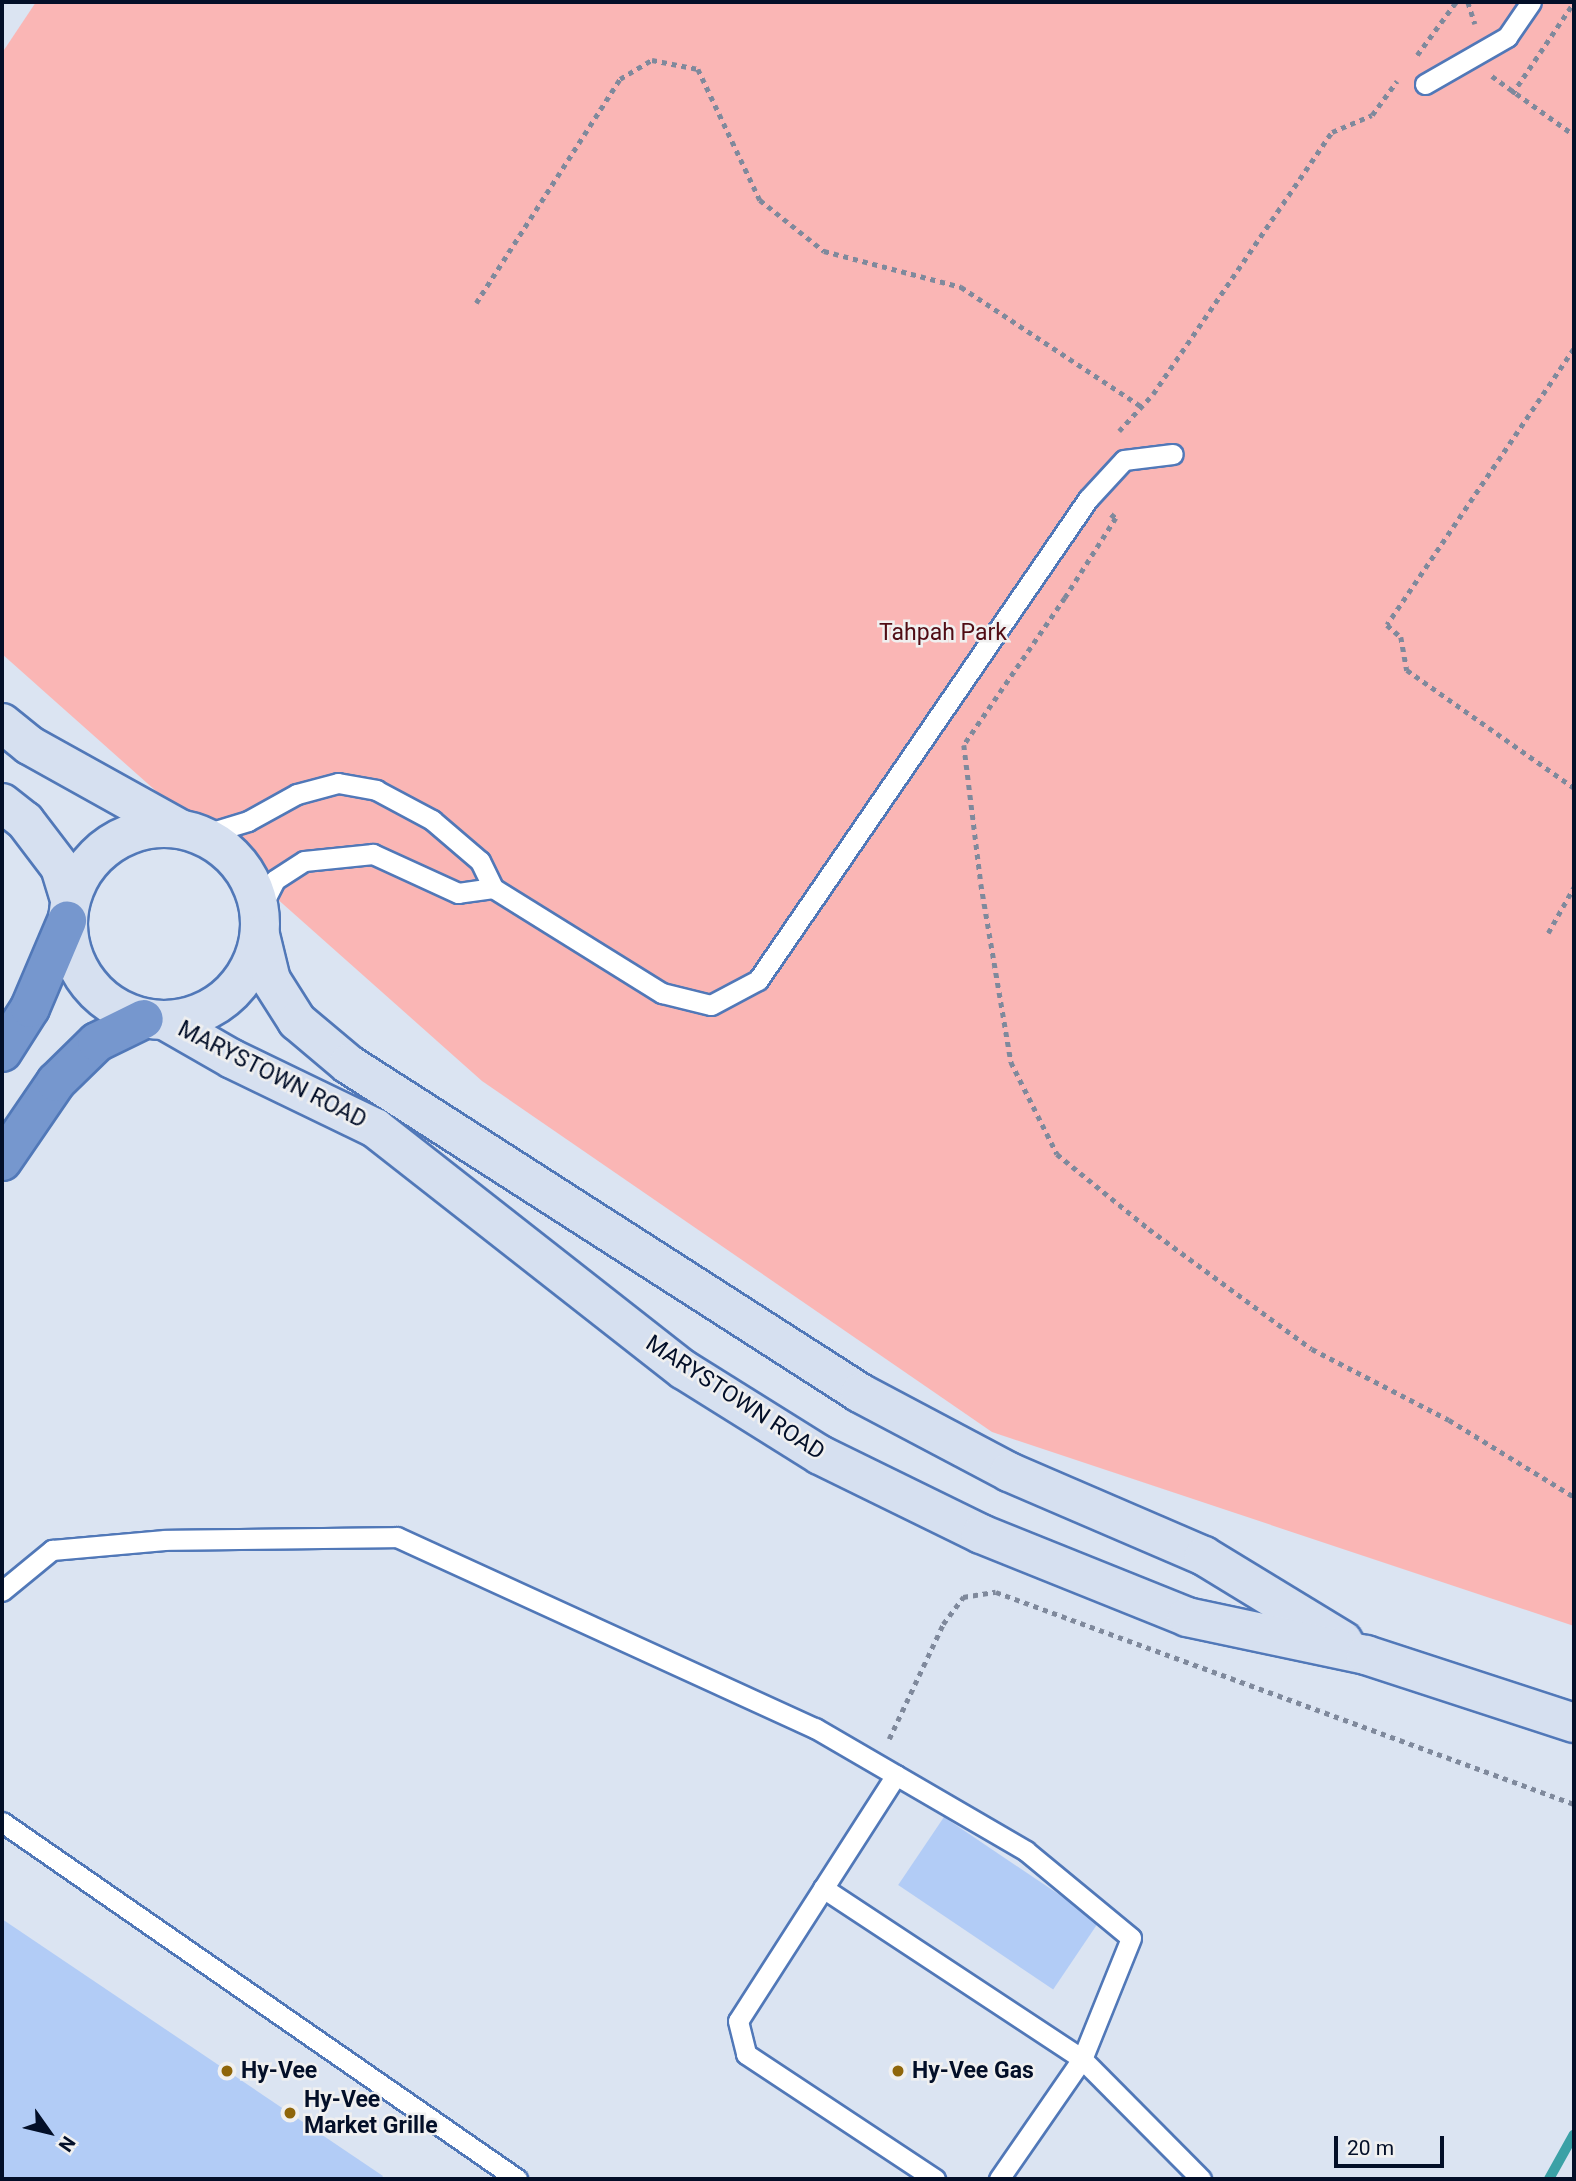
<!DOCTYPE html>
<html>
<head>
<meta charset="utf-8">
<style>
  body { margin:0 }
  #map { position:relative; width:1576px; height:2181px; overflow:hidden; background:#dbe4f2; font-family:Roboto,sans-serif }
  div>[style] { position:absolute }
  .green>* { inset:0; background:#fab6b5 }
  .stream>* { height:10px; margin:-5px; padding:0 5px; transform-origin:5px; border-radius:5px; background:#3ba1a6 }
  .building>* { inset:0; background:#b2ccf6; transform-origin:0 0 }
  .path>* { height:4.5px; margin-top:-2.25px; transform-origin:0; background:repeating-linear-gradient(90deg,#7f899c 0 5px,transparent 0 10px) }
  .roads { filter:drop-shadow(2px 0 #5178b8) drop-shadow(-2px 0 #5178b8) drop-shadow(0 2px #5178b8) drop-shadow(0 -2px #5178b8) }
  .lane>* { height:19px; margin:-9.5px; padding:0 9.5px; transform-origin:9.5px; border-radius:9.5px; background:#fff }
  .secondary>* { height:38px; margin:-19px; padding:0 19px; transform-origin:19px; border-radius:19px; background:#d6e0f0 }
  .secondary>.ring { margin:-19px; padding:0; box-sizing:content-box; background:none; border:38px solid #d6e0f0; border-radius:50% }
  .highway>* { height:38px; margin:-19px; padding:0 19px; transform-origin:19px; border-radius:19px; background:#7697ce }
  .dots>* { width:19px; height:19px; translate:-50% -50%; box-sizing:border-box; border:4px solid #f0f0f0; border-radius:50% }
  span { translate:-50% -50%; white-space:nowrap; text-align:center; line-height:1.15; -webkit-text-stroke:5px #f0f0f0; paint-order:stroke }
  .park-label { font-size:23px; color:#500c14 }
  .street-label { font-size:23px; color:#030f28 }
  .poi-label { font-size:23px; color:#030f28; font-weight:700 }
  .left { translate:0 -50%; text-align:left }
  .frame { position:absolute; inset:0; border:4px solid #030f28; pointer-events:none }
  .north { position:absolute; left:14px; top:2097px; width:70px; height:70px; -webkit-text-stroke:5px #f0f0f0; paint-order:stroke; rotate:124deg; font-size:19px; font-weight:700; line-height:28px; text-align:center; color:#030f28 }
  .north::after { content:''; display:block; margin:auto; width:24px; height:32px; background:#030f28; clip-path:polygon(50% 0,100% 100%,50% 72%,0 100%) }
  .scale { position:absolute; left:1334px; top:2136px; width:110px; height:32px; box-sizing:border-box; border:4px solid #030f28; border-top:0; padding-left:9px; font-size:21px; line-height:24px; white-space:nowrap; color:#030f28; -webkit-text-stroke:5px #f0f0f0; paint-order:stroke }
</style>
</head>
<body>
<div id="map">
  <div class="green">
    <div style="clip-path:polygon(36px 2px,1574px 2px,1574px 1626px,992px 1432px,482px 1081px,2px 654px,2px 53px)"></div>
  </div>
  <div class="stream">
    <div style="left:1549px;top:2179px;width:51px;rotate:-60.9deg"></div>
  </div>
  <div class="building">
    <div style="left:944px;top:1817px;width:187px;height:82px;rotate:34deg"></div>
    <div style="clip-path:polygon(2px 1919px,383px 2176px,381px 2179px,2px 2179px)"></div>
  </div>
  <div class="path">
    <div style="left:1468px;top:2px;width:23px;rotate:72deg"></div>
    <div style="left:1417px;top:55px;width:66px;rotate:-53.7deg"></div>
    <div style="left:1492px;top:76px;width:101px;rotate:35.7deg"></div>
    <div style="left:1512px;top:94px;width:111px;rotate:-56deg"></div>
    <div style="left:476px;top:303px;width:266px;rotate:-57.3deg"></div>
    <div style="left:620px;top:79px;width:37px;rotate:-31deg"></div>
    <div style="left:652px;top:60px;width:47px;rotate:11.1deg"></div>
    <div style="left:698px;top:69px;width:145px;rotate:64.7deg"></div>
    <div style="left:760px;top:200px;width:82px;rotate:38.6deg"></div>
    <div style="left:824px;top:251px;width:142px;rotate:14.7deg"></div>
    <div style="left:961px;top:287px;width:217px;rotate:33.5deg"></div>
    <div style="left:1574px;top:349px;width:333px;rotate:124.1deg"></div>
    <div style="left:1387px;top:625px;width:18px;rotate:41deg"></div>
    <div style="left:1401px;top:637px;width:34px;rotate:80deg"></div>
    <div style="left:1407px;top:670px;width:204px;rotate:35.2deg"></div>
    <div style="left:1119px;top:431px;width:50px;rotate:-47.4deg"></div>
    <div style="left:1153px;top:394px;width:317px;rotate:-55.7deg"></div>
    <div style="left:1332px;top:132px;width:43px;rotate:-23deg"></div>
    <div style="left:1372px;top:115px;width:42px;rotate:-53.7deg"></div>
    <div style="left:1111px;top:514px;width:6px;rotate:39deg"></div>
    <div style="left:1116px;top:518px;width:95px;rotate:122.5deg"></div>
    <div style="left:1065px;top:598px;width:178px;rotate:124.5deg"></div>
    <div style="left:964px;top:745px;width:140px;rotate:83deg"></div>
    <div style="left:981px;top:884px;width:181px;rotate:80.4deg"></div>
    <div style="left:1011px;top:1062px;width:103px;rotate:63.4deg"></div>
    <div style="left:1057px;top:1154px;width:119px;rotate:39.2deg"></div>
    <div style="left:1149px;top:1229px;width:202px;rotate:36.4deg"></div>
    <div style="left:1312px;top:1349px;width:154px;rotate:27.4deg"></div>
    <div style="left:1449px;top:1420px;width:147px;rotate:31.6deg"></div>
    <div style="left:1548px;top:933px;width:53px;rotate:-60.5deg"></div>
    <div style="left:889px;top:1739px;width:127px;rotate:-64.8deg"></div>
    <div style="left:943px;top:1624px;width:34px;rotate:-53deg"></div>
    <div style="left:963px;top:1597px;width:33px;rotate:-9deg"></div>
    <div style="left:996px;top:1592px;width:616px;rotate:20.14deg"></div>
  </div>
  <div class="roads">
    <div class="lane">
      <div style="left:1425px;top:84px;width:95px;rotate:-29.8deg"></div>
      <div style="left:1507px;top:37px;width:42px;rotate:-55.6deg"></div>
      <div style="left:202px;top:835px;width:48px;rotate:-16.9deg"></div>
      <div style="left:248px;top:821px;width:56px;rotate:-28.9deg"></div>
      <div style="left:297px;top:794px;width:42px;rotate:-15deg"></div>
      <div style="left:338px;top:783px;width:39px;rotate:10deg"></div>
      <div style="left:376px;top:790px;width:64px;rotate:28.2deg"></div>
      <div style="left:432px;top:820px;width:63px;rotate:40.5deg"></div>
      <div style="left:480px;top:861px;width:30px;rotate:64deg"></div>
      <div style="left:493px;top:888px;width:35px;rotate:172deg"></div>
      <div style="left:458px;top:893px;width:94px;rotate:-155.4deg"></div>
      <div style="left:373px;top:854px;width:69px;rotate:174.2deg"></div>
      <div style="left:304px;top:861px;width:35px;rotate:147deg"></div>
      <div style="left:275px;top:880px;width:34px;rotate:117deg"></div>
      <div style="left:493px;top:888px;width:199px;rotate:31.9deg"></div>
      <div style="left:662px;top:993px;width:50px;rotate:13.8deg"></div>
      <div style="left:711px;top:1005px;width:53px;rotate:-28deg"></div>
      <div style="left:758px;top:980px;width:583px;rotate:-55.55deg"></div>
      <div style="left:1088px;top:499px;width:53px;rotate:-47.3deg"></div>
      <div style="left:1124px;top:460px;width:49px;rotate:-7deg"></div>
      <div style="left:2px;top:1591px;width:65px;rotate:-39.4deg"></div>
      <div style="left:52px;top:1550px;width:113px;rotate:-5.1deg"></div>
      <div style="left:165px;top:1540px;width:232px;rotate:-0.7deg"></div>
      <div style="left:397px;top:1537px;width:460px;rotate:24.6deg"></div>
      <div style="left:815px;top:1728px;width:244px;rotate:30.2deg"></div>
      <div style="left:1026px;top:1851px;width:136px;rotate:39.6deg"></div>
      <div style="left:1131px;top:1938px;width:131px;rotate:112deg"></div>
      <div style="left:1082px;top:2059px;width:146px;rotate:124.7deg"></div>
      <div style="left:896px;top:1775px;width:292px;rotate:122.7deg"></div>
      <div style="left:738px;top:2021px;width:34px;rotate:76deg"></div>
      <div style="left:746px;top:2054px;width:227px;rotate:33.5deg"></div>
      <div style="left:2px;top:1822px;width:627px;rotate:34.73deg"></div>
      <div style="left:823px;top:1888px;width:310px;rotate:33.4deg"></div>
      <div style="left:1082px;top:2059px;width:169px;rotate:45.2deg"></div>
    </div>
    <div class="secondary">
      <div style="left:2px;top:723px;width:35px;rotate:39deg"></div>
      <div style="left:29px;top:745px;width:171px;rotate:29.1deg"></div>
      <div style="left:2px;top:803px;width:29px;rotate:38deg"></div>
      <div style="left:25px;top:821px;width:58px;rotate:52.7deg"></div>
      <div style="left:60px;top:867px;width:34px;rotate:73deg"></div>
      <div class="ring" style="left:68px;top:828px;width:154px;height:154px"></div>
      <div style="left:260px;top:935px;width:46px;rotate:76.3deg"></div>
      <div style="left:271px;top:980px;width:49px;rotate:57.6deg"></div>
      <div style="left:297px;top:1021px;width:67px;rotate:40.1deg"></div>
      <div style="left:348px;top:1064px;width:609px;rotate:32.72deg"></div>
      <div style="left:860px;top:1393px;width:169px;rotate:27.9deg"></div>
      <div style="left:1009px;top:1472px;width:212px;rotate:23.3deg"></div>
      <div style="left:1204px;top:1556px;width:163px;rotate:31.4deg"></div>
      <div style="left:166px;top:1021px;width:76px;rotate:29.9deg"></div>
      <div style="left:232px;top:1059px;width:159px;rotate:25.8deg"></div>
      <div style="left:375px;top:1128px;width:392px;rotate:38.1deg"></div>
      <div style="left:684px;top:1370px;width:160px;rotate:32deg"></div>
      <div style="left:820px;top:1455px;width:179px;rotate:26.1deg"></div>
      <div style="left:981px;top:1534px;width:222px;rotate:21.9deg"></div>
      <div style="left:1187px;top:1617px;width:183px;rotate:12deg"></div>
      <div style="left:1366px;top:1655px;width:219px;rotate:18.1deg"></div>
    </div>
    <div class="highway">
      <div style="left:2px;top:1052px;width:52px;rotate:-57.5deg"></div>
      <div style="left:30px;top:1008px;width:95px;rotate:-67deg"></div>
      <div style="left:2px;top:1161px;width:96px;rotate:-55.6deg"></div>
      <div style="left:56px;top:1082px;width:57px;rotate:-44.3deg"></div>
      <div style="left:97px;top:1042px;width:52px;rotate:-26.1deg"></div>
    </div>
  </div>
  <div class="dots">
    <div style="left:227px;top:2071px;background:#8f660b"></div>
    <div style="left:898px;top:2071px;background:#8f660b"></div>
    <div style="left:290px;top:2113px;background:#8f660b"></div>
  </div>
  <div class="park-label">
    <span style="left:943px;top:633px">Tahpah Park</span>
  </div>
  <div class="street-label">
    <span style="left:272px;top:1075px;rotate:27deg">MARYSTOWN ROAD</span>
    <span style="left:735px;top:1398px;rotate:33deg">MARYSTOWN ROAD</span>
  </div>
  <div class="poi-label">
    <span class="left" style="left:241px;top:2071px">Hy-Vee</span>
    <span class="left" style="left:912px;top:2071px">Hy-Vee Gas</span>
    <span class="left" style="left:304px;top:2113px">Hy-Vee<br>Market Grille</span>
  </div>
  <div class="frame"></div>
  <div class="north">N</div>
  <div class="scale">20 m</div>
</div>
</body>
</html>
